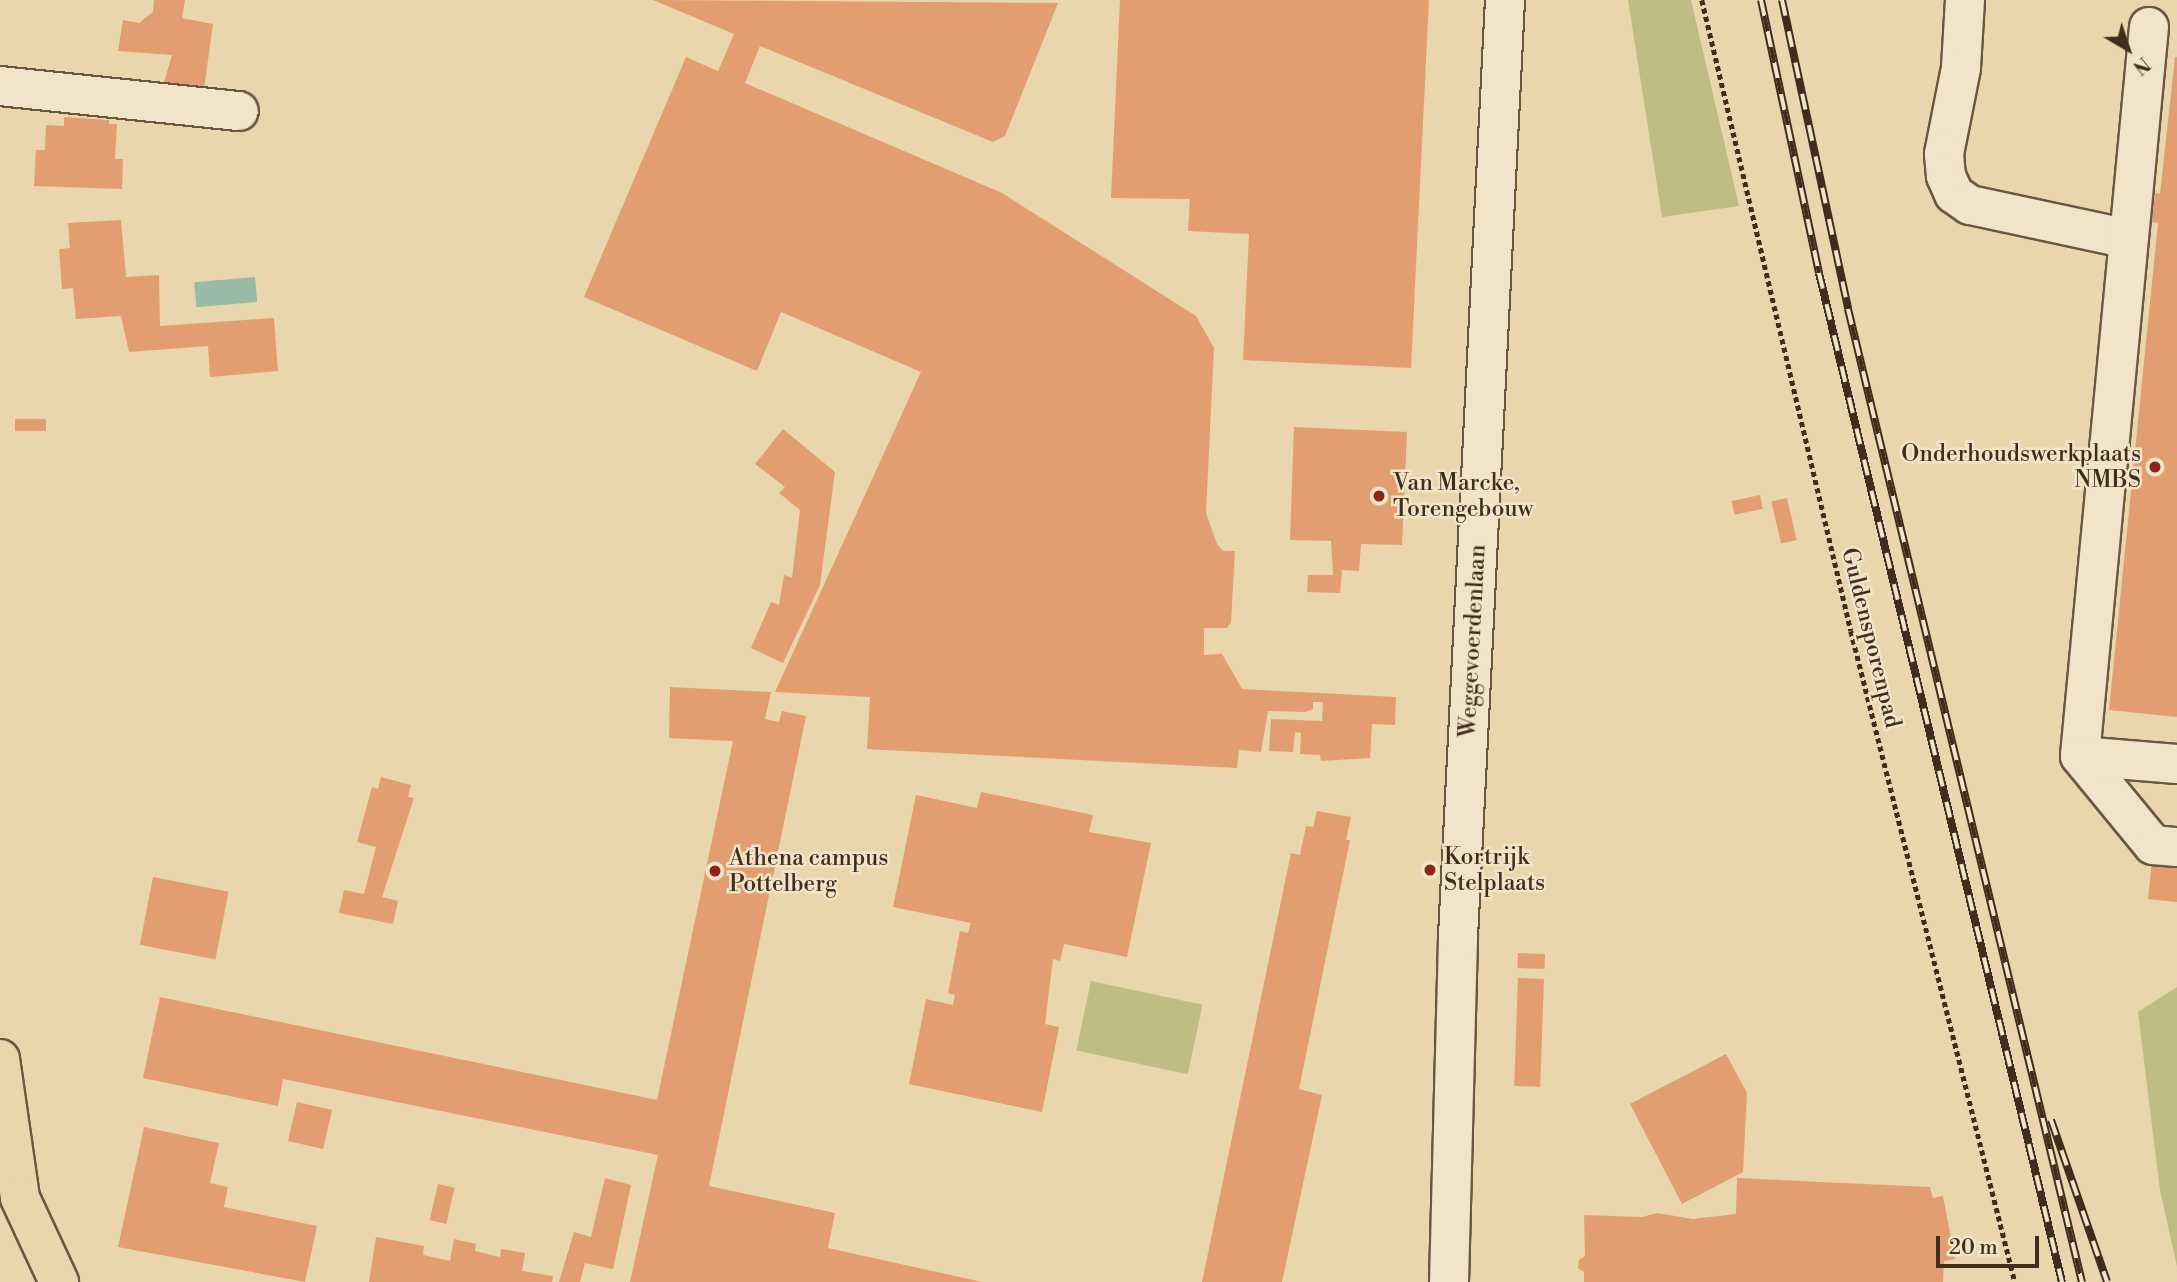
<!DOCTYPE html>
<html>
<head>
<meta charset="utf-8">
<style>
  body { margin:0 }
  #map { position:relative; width:2177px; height:1282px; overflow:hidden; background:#ead6ac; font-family:"Libre Bodoni",serif }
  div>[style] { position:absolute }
  .green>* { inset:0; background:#bfbc84; transform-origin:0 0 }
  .water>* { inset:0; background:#99baa4; transform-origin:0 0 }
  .building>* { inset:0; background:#e29d70; transform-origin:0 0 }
  .path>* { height:4.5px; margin-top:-2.25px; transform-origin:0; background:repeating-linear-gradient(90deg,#402d1e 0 5px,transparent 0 8.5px) }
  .roads { filter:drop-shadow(2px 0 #6a5742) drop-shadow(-2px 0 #6a5742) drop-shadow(0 2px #6a5742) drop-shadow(0 -2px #6a5742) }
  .minor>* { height:38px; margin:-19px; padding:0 19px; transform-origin:19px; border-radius:19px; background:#f1e4c9 }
  .major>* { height:38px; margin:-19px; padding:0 19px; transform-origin:19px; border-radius:19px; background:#ead6ac }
  .rail>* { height:8px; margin-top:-4px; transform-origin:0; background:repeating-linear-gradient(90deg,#f1e4c9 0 16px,#402d1e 0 32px); box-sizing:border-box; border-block:2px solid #402d1e }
  .dots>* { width:19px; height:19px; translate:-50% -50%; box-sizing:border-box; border:4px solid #f1e4c9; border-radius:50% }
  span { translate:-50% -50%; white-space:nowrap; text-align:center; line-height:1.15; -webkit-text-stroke:5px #f1e4c9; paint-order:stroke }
  .poi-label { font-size:23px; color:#402d1e }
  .right { translate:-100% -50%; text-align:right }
  .left { translate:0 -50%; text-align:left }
  .street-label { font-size:23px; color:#402d1e }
  .north { position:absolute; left:2093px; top:14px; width:70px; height:70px; -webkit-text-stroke:5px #f1e4c9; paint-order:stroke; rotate:141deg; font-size:19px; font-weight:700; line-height:28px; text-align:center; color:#402d1e }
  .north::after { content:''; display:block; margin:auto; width:24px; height:32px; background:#402d1e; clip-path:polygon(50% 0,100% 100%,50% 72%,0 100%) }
  .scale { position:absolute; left:1936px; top:1236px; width:103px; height:32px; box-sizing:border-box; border:4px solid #402d1e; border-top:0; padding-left:9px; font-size:21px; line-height:24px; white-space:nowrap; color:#402d1e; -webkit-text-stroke:5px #f1e4c9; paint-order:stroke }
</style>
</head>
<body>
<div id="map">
  <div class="green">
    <div style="clip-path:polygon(1628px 0,1691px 0,1739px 206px,1662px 217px)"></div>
    <div style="left:1091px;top:981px;width:114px;height:71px;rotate:12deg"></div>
    <div style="clip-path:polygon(2177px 987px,2177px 1267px,2160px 1190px,2138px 1012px)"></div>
  </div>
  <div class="water">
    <div style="left:255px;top:277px;width:25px;height:61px;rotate:85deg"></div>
  </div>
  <div class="building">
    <div style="clip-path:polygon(154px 0,185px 0,182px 18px,213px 24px,204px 89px,164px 82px,172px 55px,118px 51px,123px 20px,139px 23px,153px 12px)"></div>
    <div style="clip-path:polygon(653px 0,1058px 3px,1005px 136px,993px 142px,760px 46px,745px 83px,1002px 193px,1196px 316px,1214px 348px,1206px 513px,1217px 544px,1223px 551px,1235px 551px,1231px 622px,1227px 628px,1204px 628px,1204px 655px,1222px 654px,1242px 689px,1396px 697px,1395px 725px,1372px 724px,1370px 758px,1321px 761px,1320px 755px,1300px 754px,1301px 733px,1295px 732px,1293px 752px,1269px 751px,1271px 719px,1322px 721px,1323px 702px,1313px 702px,1313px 709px,1305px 712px,1268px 711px,1261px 752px,1239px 750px,1237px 768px,867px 749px,870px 697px,775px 692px,921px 372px,781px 312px,757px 371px,584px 297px,686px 57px,718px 71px,734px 34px)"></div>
    <div style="clip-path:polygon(1120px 0,1429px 0,1411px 368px,1243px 360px,1249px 234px,1188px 231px,1190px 199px,1111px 198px)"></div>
    <div style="clip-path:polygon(2175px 57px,2177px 57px,2177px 717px,2109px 710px,2158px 223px,2152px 222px,2155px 193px,2160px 194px)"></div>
    <div style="clip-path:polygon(64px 117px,109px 120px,109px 124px,117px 124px,115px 159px,123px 159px,122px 189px,34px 186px,36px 150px,45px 150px,46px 125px,64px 126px)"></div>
    <div style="clip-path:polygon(121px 220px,126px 277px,159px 275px,160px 326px,274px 318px,278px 371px,210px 377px,208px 346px,129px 352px,121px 316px,76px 319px,73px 288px,62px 289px,59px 249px,70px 248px,68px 223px)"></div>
    <div style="left:46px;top:419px;width:12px;height:31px;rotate:90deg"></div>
    <div style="clip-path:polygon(1294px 427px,1407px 432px,1402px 545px,1361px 544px,1359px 571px,1342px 570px,1340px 593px,1307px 592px,1308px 575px,1333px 575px,1331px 541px,1290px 540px)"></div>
    <div style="clip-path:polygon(783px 429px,835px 472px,820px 585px,783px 663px,751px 648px,771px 602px,779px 605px,784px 575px,792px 578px,800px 510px,779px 493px,785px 487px,755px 464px)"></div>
    <div style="left:1760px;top:495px;width:14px;height:29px;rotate:78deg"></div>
    <div style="left:1787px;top:498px;width:43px;height:16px;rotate:77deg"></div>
    <div style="clip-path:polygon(670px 687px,771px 692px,765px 719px,779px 722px,782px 711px,806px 716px,709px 1186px,835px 1213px,828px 1248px,982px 1282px,630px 1282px,658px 1155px,283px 1079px,278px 1106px,143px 1078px,160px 997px,657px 1100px,733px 741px,669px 738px)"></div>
    <div style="clip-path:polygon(381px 777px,411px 785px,408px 797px,414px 798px,382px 897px,398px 901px,393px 924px,339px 913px,344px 890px,364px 894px,376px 847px,357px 842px,372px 787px,378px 789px)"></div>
    <div style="clip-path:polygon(981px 792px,1093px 815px,1089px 832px,1151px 843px,1127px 957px,1064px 944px,1060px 961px,1053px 959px,1045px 1024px,1059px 1027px,1042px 1112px,909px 1084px,926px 999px,953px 1005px,955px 995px,948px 993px,960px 931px,968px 933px,971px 923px,893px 907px,916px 795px,977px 808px)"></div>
    <div style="clip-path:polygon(1317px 811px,1351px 817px,1346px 840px,1350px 840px,1299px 1089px,1322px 1095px,1282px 1282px,1202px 1282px,1291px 853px,1300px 855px,1306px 826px,1313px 827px)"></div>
    <div style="clip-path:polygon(2152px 860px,2177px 863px,2177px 902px,2148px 899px)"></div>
    <div style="left:153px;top:877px;width:77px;height:69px;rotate:11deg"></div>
    <div style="left:1518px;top:953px;width:27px;height:15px;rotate:2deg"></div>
    <div style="left:1518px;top:978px;width:26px;height:108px;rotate:2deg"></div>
    <div style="clip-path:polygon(1726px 1054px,1747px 1093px,1743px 1172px,1682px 1204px,1630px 1104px)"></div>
    <div style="left:297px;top:1102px;width:36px;height:40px;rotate:13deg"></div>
    <div style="clip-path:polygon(144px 1127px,219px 1143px,210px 1183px,228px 1187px,224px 1207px,317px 1226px,305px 1282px,118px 1247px)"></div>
    <div style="clip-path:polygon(605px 1178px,631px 1185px,613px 1269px,585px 1263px,580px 1282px,559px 1282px,574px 1232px,591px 1237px)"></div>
    <div style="clip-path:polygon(1737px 1178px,1930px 1187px,1933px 1198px,1943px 1196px,1955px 1259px,1944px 1261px,1943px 1282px,1584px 1282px,1584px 1272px,1578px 1268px,1579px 1260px,1585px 1256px,1584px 1215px,1642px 1217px,1657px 1213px,1693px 1219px,1736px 1214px)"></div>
    <div style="left:438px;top:1184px;width:17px;height:37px;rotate:13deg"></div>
    <div style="clip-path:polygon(376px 1237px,424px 1246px,423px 1255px,450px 1261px,454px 1239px,476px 1244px,475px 1251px,500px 1257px,501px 1249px,525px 1253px,522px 1271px,553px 1276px,552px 1282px,369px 1282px)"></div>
  </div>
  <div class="path">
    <div style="left:1702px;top:0;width:648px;rotate:76.71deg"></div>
    <div style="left:1851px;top:631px;width:671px;rotate:75.86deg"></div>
  </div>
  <div class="roads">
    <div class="minor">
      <div style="left:1965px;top:0;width:68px;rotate:93.4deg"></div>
      <div style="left:1961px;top:68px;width:88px;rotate:101.2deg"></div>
      <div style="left:1944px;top:154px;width:22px;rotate:85deg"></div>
      <div style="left:1946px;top:176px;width:20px;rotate:66deg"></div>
      <div style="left:1954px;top:194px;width:19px;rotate:35deg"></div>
      <div style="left:1970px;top:205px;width:162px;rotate:12.1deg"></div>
      <div style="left:2149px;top:27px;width:732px;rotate:95.41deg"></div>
      <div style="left:2080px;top:756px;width:115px;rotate:50.6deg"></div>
      <div style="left:2153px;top:845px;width:24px;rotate:5deg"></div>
      <div style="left:0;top:86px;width:240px;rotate:6deg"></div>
      <div style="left:2080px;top:756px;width:97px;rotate:4.7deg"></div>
      <div style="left:1449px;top:1282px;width:345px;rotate:-88.5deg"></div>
      <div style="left:1458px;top:937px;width:938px;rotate:-87.13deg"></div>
    </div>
    <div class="major">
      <div style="left:0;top:1059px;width:140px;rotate:81.8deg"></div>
      <div style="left:20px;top:1198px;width:93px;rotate:65.1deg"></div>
    </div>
  </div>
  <div class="rail">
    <div style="left:1761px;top:0;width:279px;rotate:78deg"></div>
    <div style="left:1819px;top:273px;width:1038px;rotate:76.46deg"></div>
    <div style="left:1782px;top:0;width:316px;rotate:77.9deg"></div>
    <div style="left:1848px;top:309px;width:1001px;rotate:76.48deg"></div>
    <div style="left:2051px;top:1120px;width:171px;rotate:70.9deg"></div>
  </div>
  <div class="dots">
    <div style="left:2155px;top:467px;background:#8f2418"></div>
    <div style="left:1379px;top:496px;background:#8f2418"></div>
    <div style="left:1430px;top:870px;background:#8f2418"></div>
    <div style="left:715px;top:871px;background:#8f2418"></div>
  </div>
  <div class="poi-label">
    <span class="right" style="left:2141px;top:467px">Onderhoudswerkplaats<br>NMBS</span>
    <span class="left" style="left:1393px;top:496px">Van Marcke,<br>Torengebouw</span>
    <span class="left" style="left:1444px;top:870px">Kortrijk<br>Stelplaats</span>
    <span class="left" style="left:729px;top:871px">Athena campus<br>Pottelberg</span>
  </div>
  <div class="street-label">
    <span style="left:1871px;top:638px;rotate:76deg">Guldensporenpad</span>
    <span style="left:1473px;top:641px;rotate:-87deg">Weggevoerdenlaan</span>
  </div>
  <div class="north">N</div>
  <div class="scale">20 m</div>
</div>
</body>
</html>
